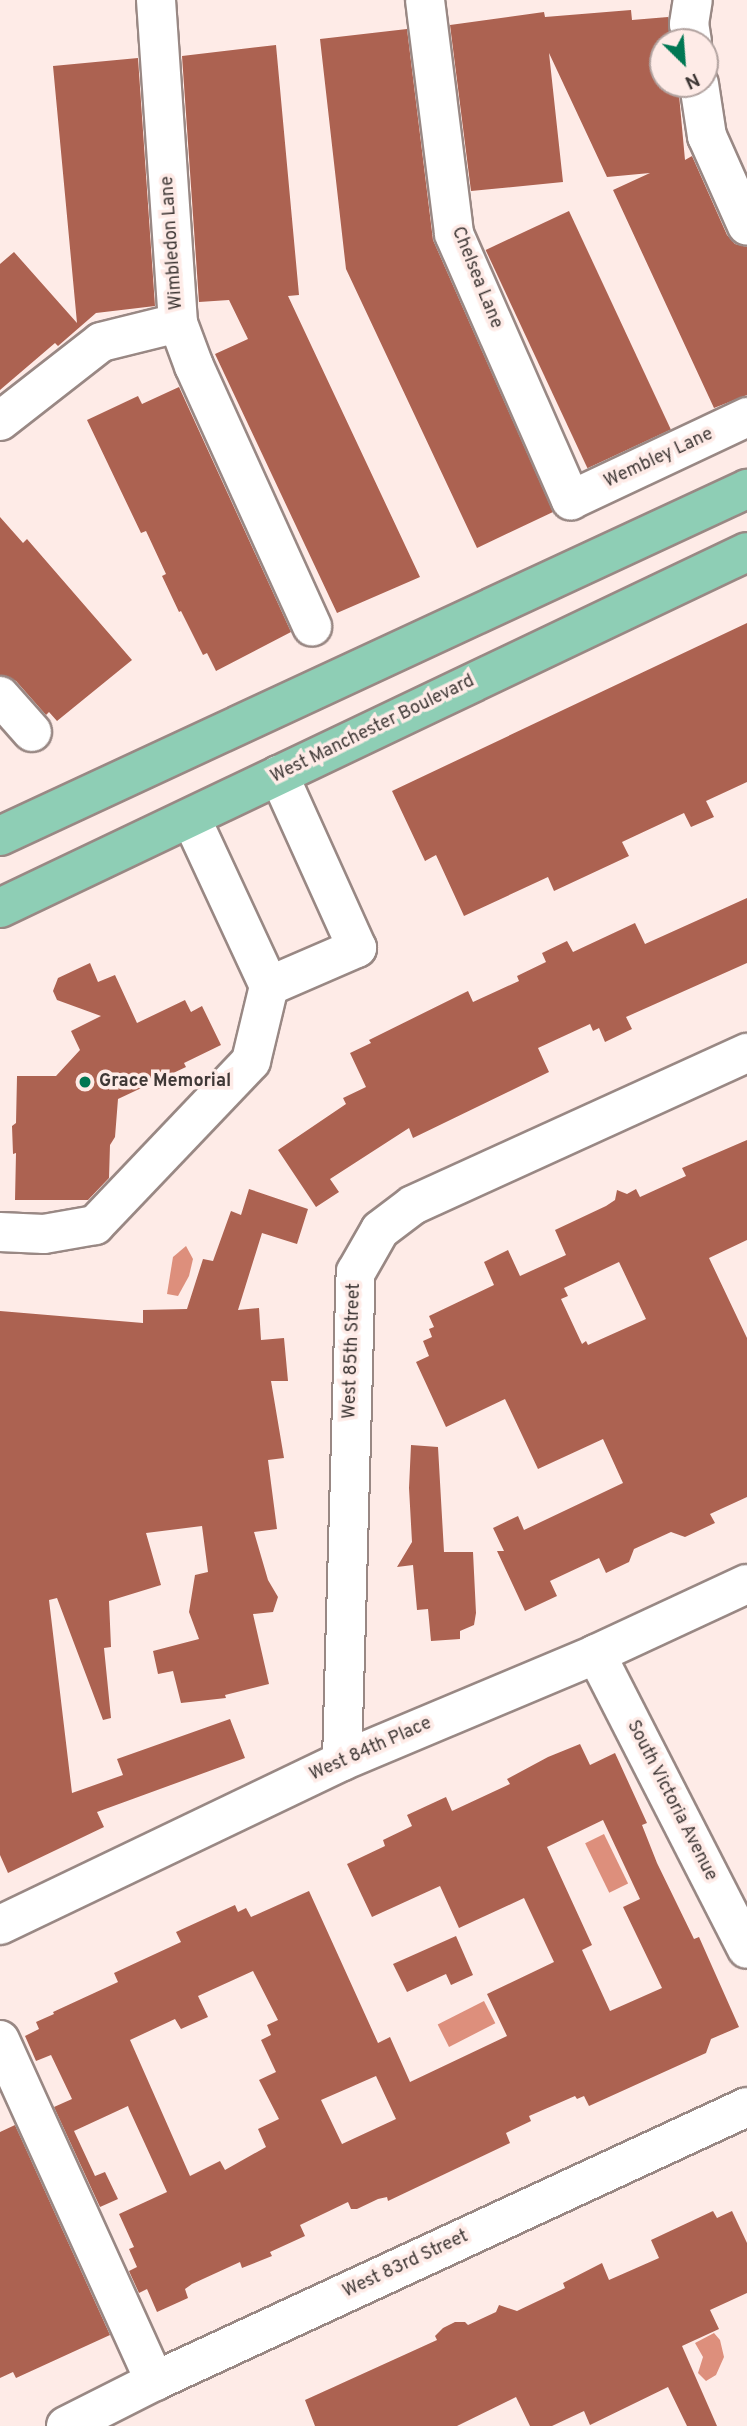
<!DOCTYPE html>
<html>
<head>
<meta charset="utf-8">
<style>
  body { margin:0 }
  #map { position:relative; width:747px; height:2426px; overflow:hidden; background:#feebe7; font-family:Overpass,sans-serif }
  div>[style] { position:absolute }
  .water>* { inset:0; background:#dd8f7c; transform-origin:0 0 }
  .building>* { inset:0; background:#ac6251; transform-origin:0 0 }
  .roads { filter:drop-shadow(2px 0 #998884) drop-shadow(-2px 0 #998884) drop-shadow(0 2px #998884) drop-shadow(0 -2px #998884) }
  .minor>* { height:38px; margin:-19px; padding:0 19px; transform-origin:19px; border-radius:19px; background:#fff }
  .major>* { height:38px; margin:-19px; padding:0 19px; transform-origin:19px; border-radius:19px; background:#8eceb5 }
  .dots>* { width:19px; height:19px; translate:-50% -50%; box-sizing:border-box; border:4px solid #feebe7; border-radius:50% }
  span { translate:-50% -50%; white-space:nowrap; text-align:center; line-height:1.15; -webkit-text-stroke:7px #feebe7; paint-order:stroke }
  .street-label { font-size:18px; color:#3f3836 }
  .poi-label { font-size:18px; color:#3f3836; font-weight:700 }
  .left { translate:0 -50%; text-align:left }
  .north { position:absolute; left:649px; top:28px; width:70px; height:70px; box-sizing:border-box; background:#feebe7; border:2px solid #b2a3a0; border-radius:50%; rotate:155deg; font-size:19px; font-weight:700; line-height:28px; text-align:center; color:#3f3836 }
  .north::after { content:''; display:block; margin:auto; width:24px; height:32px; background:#007753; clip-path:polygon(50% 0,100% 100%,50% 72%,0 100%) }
</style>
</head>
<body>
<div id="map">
  <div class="water">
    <div style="clip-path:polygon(186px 1246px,193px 1259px,189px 1276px,178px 1296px,167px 1294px,173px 1257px)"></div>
    <div style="left:604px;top:1834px;width:55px;height:21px;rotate:64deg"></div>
    <div style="left:484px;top:2001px;width:25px;height:52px;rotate:63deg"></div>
    <div style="clip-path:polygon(714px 2333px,720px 2340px,724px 2357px,716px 2375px,706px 2381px,698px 2373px,703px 2357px,695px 2343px)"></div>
  </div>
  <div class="building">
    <div style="clip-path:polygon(631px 10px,632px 20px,668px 17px,670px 42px,663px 42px,663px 84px,678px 84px,685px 160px,692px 156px,727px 235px,735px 244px,747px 247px,747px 395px,714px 408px,613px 190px,650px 173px,607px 177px,549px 53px,563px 182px,471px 191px,450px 25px,544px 12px,545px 17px)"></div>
    <div style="clip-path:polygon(407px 29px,433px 240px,553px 512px,477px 548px,346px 269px,320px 39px)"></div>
    <div style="clip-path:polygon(276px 45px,299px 295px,288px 296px,420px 577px,337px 613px,215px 354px,248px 339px,229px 300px,199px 302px,182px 56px)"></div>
    <div style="clip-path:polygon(138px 58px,155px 306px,96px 313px,58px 346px,55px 343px,0 390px,0 264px,14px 252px,77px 323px,53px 66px)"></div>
    <div style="left:569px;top:211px;width:241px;height:92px;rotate:65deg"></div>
    <div style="clip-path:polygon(179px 387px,291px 632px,216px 671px,207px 653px,203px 655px,181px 611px,179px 612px,162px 576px,166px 574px,146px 531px,141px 533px,87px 420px,138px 396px,142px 404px)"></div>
    <div style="clip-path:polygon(0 517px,23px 543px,27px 539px,132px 660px,57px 721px,49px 712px,46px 715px,16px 681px,0 675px)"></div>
    <div style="clip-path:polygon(747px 623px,747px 782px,706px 801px,714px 817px,691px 827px,684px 813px,622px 842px,629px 856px,554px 891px,548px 877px,464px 916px,436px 855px,425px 861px,392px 791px)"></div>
    <div style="clip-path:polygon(747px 898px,747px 963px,626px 1017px,632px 1029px,605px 1042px,599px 1028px,593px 1031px,590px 1024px,538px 1048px,549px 1072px,413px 1138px,409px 1128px,330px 1179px,339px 1192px,316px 1207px,278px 1150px,346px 1104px,343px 1098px,366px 1087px,350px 1053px,371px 1043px,369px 1040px,468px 991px,473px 1002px,519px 981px,517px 976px,546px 962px,542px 953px,567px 941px,573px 952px,635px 923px,645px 944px)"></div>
    <div style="clip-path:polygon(90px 963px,98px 982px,115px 975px,137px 1023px,185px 1000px,191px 1012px,202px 1006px,221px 1045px,184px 1063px,186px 1067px,118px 1099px,115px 1137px,110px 1145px,109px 1178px,88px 1200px,15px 1200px,16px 1153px,13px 1154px,12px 1126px,16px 1123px,17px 1076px,56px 1076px,80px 1050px,71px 1031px,101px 1016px,57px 1000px,53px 991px,58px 978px)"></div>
    <div style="clip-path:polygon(evenodd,747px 1140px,747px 1240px,709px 1258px,747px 1338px,747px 1497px,710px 1514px,715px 1523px,685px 1537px,671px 1532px,634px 1549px,629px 1562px,606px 1573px,599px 1558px,550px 1581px,557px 1596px,525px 1611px,497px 1551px,504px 1551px,493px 1528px,518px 1516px,524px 1530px,623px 1483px,603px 1439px,538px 1469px,505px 1399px,446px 1427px,416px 1362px,429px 1356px,423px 1341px,432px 1337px,429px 1329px,434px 1327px,429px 1316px,494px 1285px,484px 1262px,508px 1250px,520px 1276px,566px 1255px,555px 1230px,606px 1206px,615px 1200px,617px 1190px,627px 1194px,636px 1189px,640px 1197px,686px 1176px,682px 1168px,747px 1140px,619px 1262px,646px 1319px,588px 1345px,586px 1341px,582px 1344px,561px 1299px,568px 1296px,564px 1288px,619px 1262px)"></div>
    <div style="clip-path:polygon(249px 1189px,308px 1209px,297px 1244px,262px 1233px,238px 1310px,259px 1308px,261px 1340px,284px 1338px,288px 1381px,271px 1381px,284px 1458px,268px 1460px,277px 1529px,254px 1532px,268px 1580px,278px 1597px,273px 1612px,253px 1614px,269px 1684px,225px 1695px,226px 1698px,181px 1703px,173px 1671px,158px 1674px,153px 1651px,199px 1639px,189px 1612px,195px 1575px,208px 1572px,202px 1526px,146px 1533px,161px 1585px,109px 1601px,111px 1647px,104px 1648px,111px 1718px,103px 1720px,57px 1598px,49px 1600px,72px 1793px,123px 1775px,117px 1759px,230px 1719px,245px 1758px,97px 1812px,104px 1827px,8px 1873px,0 1855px,0 1311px,143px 1323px,143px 1310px,187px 1309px,203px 1259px,213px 1261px,231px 1211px,241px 1215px)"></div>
    <div style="clip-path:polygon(411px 1445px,438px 1447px,444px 1552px,473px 1552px,476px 1613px,474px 1625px,460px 1631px,460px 1639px,431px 1641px,428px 1609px,417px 1610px,413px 1565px,397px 1567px,412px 1542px,409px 1488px)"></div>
    <div style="clip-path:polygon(evenodd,580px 1744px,590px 1765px,615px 1753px,647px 1823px,642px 1825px,657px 1863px,694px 1939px,699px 1937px,739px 2027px,711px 2039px,706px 2053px,589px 2106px,584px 2096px,577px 2099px,575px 2096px,529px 2116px,531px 2121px,506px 2133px,510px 2143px,388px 2201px,387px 2197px,378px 2199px,357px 2209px,351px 2209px,348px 2202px,300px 2225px,305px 2236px,270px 2252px,272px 2256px,242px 2268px,240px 2262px,192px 2284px,185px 2289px,188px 2298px,157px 2312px,147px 2289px,139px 2293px,129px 2271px,137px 2267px,129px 2249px,134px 2247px,119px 2214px,167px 2192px,129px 2109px,128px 2106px,74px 2131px,95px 2176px,105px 2172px,118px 2199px,100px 2207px,54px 2107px,72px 2099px,51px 2055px,36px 2061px,25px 2036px,39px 2029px,36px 2022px,54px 2014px,53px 2012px,118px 1982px,114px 1973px,181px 1942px,176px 1932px,235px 1905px,238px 1912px,246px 1908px,251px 1917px,309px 1891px,378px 2043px,390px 2037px,410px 2082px,507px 2036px,487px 1994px,554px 1962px,524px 1898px,459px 1928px,440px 1886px,372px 1917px,347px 1864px,385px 1846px,383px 1840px,412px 1826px,407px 1815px,446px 1797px,452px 1811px,510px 1784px,507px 1779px,548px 1757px,580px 1744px,603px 1820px,640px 1899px,623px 1907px,662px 1988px,610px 2011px,582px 1950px,592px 1945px,547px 1847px,603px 1820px,580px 1744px,253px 1971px,278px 2020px,267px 2025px,271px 2035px,261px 2040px,276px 2072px,259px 2080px,279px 2119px,258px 2129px,266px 2147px,225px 2170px,220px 2161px,190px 2176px,130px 2040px,175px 2019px,181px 2029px,208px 2017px,198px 1996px,253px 1971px,580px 1744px,376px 2076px,396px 2119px,342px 2144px,321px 2100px,376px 2076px)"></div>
    <div style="clip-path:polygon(456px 1936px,473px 1975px,451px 1985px,446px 1974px,407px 1992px,393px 1964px)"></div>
    <div style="clip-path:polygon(15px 2125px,110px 2335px,16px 2378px,13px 2372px,0 2378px,0 2132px)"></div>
    <div style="clip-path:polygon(713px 2211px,717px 2218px,732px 2211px,747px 2243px,747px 2293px,710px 2310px,719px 2329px,682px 2346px,717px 2426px,687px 2426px,668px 2387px,590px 2425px,584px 2411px,552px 2426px,530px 2426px,516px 2397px,457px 2426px,315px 2426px,305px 2400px,437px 2340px,435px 2336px,443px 2328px,455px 2322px,465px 2322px,468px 2325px,496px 2312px,499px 2305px,517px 2311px,565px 2288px,563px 2283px,602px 2263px,609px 2280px,659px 2258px,651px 2240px)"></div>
  </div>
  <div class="roads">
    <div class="minor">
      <div style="left:156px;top:0;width:324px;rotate:86.1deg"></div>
      <div style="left:178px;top:323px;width:46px;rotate:69.6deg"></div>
      <div style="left:194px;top:366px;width:286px;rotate:65.6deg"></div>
      <div style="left:425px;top:0;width:236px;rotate:82.9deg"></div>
      <div style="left:454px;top:234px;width:291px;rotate:66.3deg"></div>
      <div style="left:571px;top:500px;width:195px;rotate:-25.2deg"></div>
      <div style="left:692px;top:42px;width:18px;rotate:-99deg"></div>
      <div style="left:689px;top:24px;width:24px;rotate:-81deg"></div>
      <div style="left:699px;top:84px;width:53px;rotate:81.3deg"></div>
      <div style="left:707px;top:136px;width:98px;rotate:66deg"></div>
      <div style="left:0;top:421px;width:128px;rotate:-38deg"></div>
      <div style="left:101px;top:342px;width:79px;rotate:-13.9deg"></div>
      <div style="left:0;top:696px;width:48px;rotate:48.4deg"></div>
      <div style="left:269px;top:986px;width:96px;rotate:-23.4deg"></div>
      <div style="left:357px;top:948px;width:190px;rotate:-114.3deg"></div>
      <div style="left:0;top:1232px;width:44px;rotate:2.6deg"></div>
      <div style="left:44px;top:1234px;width:52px;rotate:-10deg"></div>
      <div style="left:95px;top:1225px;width:226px;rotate:-46.4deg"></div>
      <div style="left:251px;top:1061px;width:77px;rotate:-76.5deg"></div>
      <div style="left:269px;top:986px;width:185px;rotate:-114.9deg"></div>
      <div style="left:596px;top:1654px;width:331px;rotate:62.9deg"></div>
      <div style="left:342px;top:1761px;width:489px;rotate:-88.4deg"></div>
      <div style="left:356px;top:1272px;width:48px;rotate:-60.3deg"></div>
      <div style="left:380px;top:1230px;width:41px;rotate:-37.1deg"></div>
      <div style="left:413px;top:1205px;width:367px;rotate:-24.5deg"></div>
      <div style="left:0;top:1925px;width:379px;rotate:-25.6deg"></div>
      <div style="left:342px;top:1761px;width:276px;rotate:-22.8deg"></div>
      <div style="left:596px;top:1654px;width:166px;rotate:-24.9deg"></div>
      <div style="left:0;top:2040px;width:375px;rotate:65.6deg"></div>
      <div style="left:66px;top:2426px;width:100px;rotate:-26.8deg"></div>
      <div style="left:155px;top:2381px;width:652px;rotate:-24.84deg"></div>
    </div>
    <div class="major">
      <div style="left:0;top:836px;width:824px;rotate:-24.92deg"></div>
      <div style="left:0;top:908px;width:827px;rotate:-25.48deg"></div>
    </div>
  </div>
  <div class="dots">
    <div style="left:85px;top:1082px;background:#007753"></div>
  </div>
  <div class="street-label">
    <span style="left:173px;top:243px;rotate:-94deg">Wimbledon Lane</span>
    <span style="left:476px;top:278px;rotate:68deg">Chelsea Lane</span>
    <span style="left:659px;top:459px;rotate:-25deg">Wembley Lane</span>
    <span style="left:373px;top:730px;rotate:-26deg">West Manchester Boulevard</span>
    <span style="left:353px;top:1351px;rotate:-88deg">West 85th Street</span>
    <span style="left:371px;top:1750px;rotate:-24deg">West 84th Place</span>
    <span style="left:671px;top:1801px;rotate:63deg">South Victoria Avenue</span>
    <span style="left:406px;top:2265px;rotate:-25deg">West 83rd Street</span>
  </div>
  <div class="poi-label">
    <span class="left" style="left:99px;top:1082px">Grace Memorial</span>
  </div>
  <div class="north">N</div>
</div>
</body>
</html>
